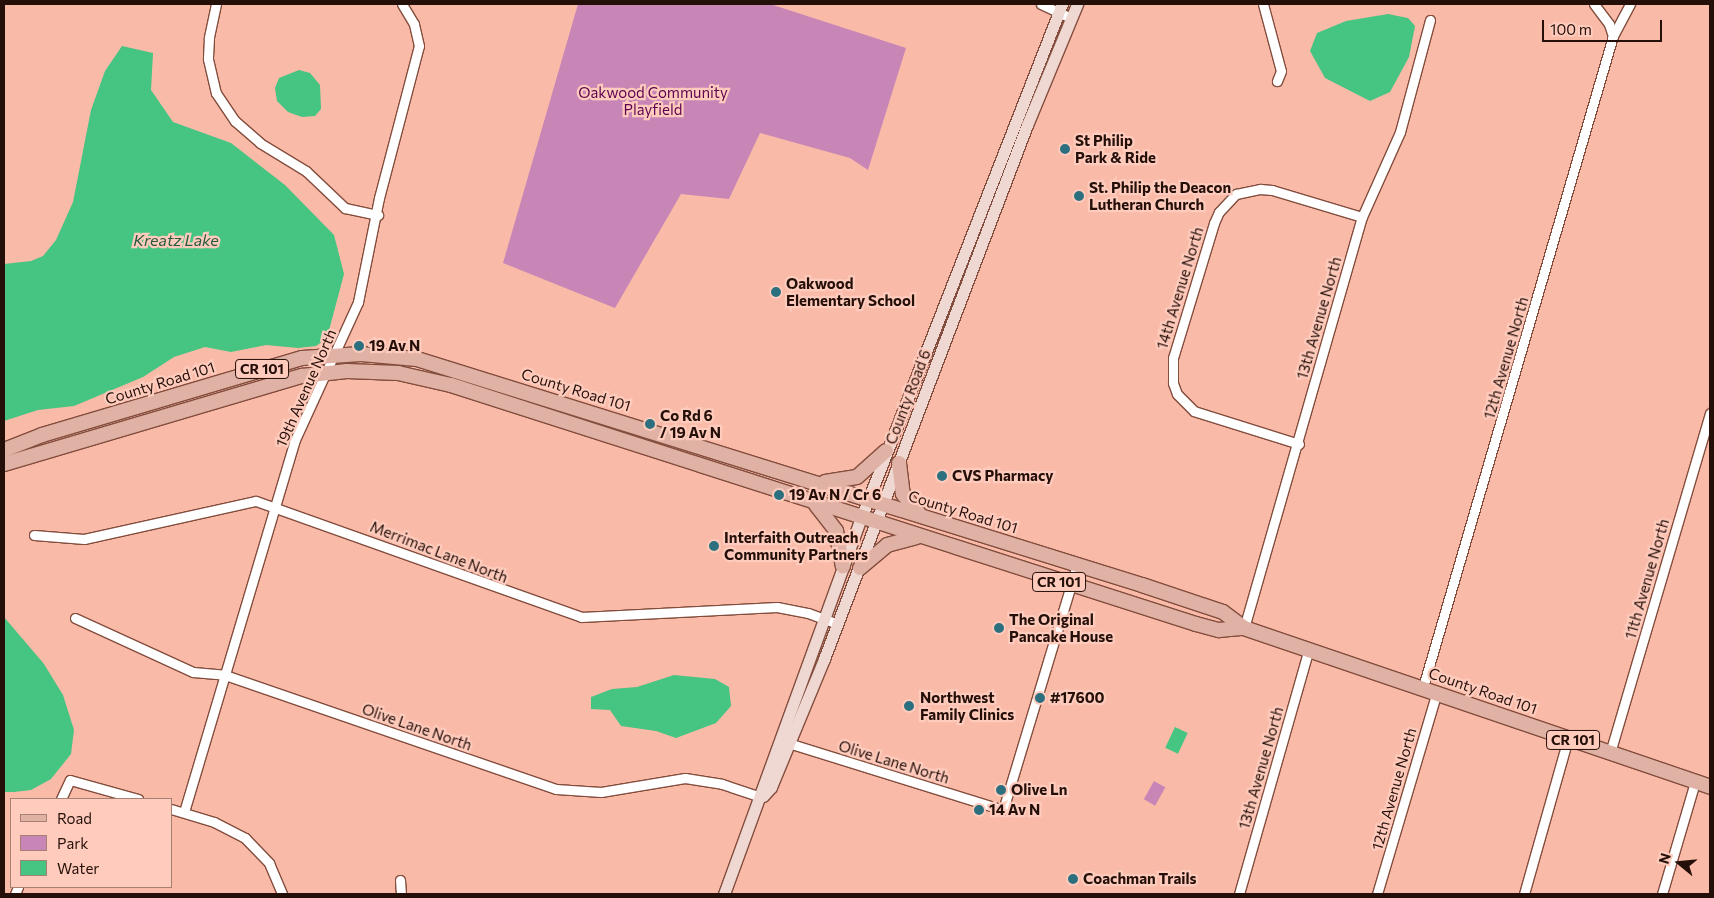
<!DOCTYPE html>
<html>
<head>
<meta charset="utf-8">
<style>
  body { margin:0 }
  #map { position:relative; width:1714px; height:898px; overflow:hidden; background:#fabaa8; font-family:Commissioner,sans-serif }
  div>[style] { position:absolute }
  .green>* { inset:0; background:#c886b7; transform-origin:0 0 }
  .water>* { inset:0; background:#45c482; transform-origin:0 0 }
  .roads { filter:drop-shadow(1px 0 #834d3d) drop-shadow(-1px 0 #834d3d) drop-shadow(0 1px #834d3d) drop-shadow(0 -1px #834d3d) }
  .street>* { height:9px; margin:-4.5px; padding:0 4.5px; transform-origin:4.5px; border-radius:4.5px; background:#fff }
  .secondary>* { height:11px; margin:-5.5px; padding:0 5.5px; transform-origin:5.5px; border-radius:5.5px; background:#efd8d2 }
  .primary>* { height:14px; margin:-7px; padding:0 7px; transform-origin:7px; border-radius:7px; background:#dfb2a5 }
  .dots>* { width:14px; height:14px; translate:-50% -50%; box-sizing:border-box; border:2px solid #fecbbc; border-radius:50% }
  span { translate:-50% -50%; white-space:nowrap; text-align:center; line-height:1.15; -webkit-text-stroke:4.5px #fecbbc; paint-order:stroke }
  .shield-label span { padding:1px 4px; background:#fecbbc; border:1px solid; border-radius:4px; -webkit-text-stroke-width:0 }
  .shield-label { font-size:14px; color:#250f09; font-weight:700 }
  .park-label { font-size:15px; color:#5e024f }
  .poi-label { font-size:15px; color:#250f09; font-weight:700 }
  .left { translate:0 -50%; text-align:left }
  .street-label { font-size:15px; color:#250f09 }
  .water-label { font-size:16px; color:#285a3e; font-style:italic }
  .frame { position:absolute; inset:0; border:5px solid #250f09; pointer-events:none }
  .legend { position:absolute; left:10px; top:798px; width:162px; height:90px; box-sizing:border-box; background:#fecbbc; border:1px solid #a78074; margin:0; padding:6px 9px; list-style:none; font-size:15px; color:#250f09 }
  .legend li { display:flex; align-items:center; gap:10px; height:25px }
  .legend b { width:25px; border:1px solid #a78074 }
  .north { position:absolute; left:1654px; top:838px; width:50px; height:50px; -webkit-text-stroke:4px #fecbbc; paint-order:stroke; rotate:287deg; font-size:14px; font-weight:700; line-height:20px; text-align:center; color:#250f09 }
  .north::after { content:''; display:block; margin:auto; width:18px; height:22px; background:#250f09; clip-path:polygon(50% 0,100% 100%,50% 72%,0 100%) }
  .scale { position:absolute; left:1542px; top:20px; width:120px; height:22px; box-sizing:border-box; border:2px solid #250f09; border-top:0; padding-left:6px; font-size:15px; line-height:18px; white-space:nowrap; color:#250f09; -webkit-text-stroke:4px #fecbbc; paint-order:stroke }
</style>
</head>
<body>
<div id="map">
  <div class="green">
    <div style="clip-path:polygon(578px 4px,770px 4px,906px 48px,868px 170px,850px 158px,760px 133px,729px 199px,681px 194px,615px 308px,503px 263px)"></div>
    <div style="left:1154px;top:781px;width:13px;height:21px;rotate:29deg"></div>
  </div>
  <div class="water">
    <div style="clip-path:polygon(1388px 14px,1408px 18px,1415px 26px,1409px 57px,1390px 92px,1370px 101px,1325px 78px,1310px 51px,1317px 33px,1346px 21px)"></div>
    <div style="clip-path:polygon(122px 46px,153px 53px,151px 90px,173px 122px,231px 143px,285px 185px,334px 235px,344px 274px,327px 338px,316px 346px,298px 348px,266px 345px,231px 352px,205px 347px,174px 357px,143px 377px,74px 406px,38px 410px,4px 421px,4px 264px,31px 261px,43px 256px,56px 240px,73px 202px,91px 110px,105px 71px)"></div>
    <div style="clip-path:polygon(299px 70px,310px 73px,320px 85px,321px 109px,315px 116px,302px 117px,288px 112px,277px 101px,275px 88px,279px 78px)"></div>
    <div style="clip-path:polygon(4px 617px,44px 664px,63px 695px,74px 730px,71px 754px,51px 779px,31px 790px,14px 792px,4px 792px)"></div>
    <div style="clip-path:polygon(674px 675px,715px 679px,729px 687px,731px 706px,716px 723px,676px 738px,656px 731px,621px 726px,610px 710px,591px 709px,591px 697px,612px 689px,637px 687px)"></div>
    <div style="left:1175px;top:727px;width:14px;height:23px;rotate:25deg"></div>
  </div>
  <div class="roads">
    <div class="street">
      <div style="left:216px;top:4px;width:35px;rotate:102deg"></div>
      <div style="left:209px;top:38px;width:21px;rotate:93deg"></div>
      <div style="left:208px;top:59px;width:35px;rotate:77deg"></div>
      <div style="left:216px;top:93px;width:34px;rotate:56deg"></div>
      <div style="left:235px;top:121px;width:33px;rotate:41deg"></div>
      <div style="left:260px;top:143px;width:54px;rotate:31.3deg"></div>
      <div style="left:306px;top:171px;width:54px;rotate:43.5deg"></div>
      <div style="left:345px;top:208px;width:34px;rotate:12deg"></div>
      <div style="left:1041px;top:4px;width:33px;rotate:25deg"></div>
      <div style="left:1263px;top:4px;width:69px;rotate:75deg"></div>
      <div style="left:1281px;top:71px;width:11px;rotate:112deg"></div>
      <div style="left:1594px;top:4px;width:25px;rotate:53deg"></div>
      <div style="left:1609px;top:24px;width:13px;rotate:72deg"></div>
      <div style="left:1299px;top:444px;width:110px;rotate:-162.6deg"></div>
      <div style="left:1194px;top:411px;width:24px;rotate:-135deg"></div>
      <div style="left:1177px;top:394px;width:12px;rotate:-110deg"></div>
      <div style="left:1173px;top:383px;width:25px;rotate:-90deg"></div>
      <div style="left:1173px;top:358px;width:141px;rotate:-73.1deg"></div>
      <div style="left:1214px;top:223px;width:12px;rotate:-66deg"></div>
      <div style="left:1219px;top:212px;width:25px;rotate:-47deg"></div>
      <div style="left:1236px;top:194px;width:25px;rotate:-12deg"></div>
      <div style="left:1260px;top:189px;width:12px;rotate:5deg"></div>
      <div style="left:1272px;top:190px;width:94px;rotate:16.7deg"></div>
      <div style="left:34px;top:535px;width:50px;rotate:4.6deg"></div>
      <div style="left:84px;top:539px;width:176px;rotate:-12.5deg"></div>
      <div style="left:256px;top:501px;width:345px;rotate:19.6deg"></div>
      <div style="left:581px;top:617px;width:196px;rotate:-2.9deg"></div>
      <div style="left:777px;top:607px;width:32px;rotate:11deg"></div>
      <div style="left:808px;top:613px;width:32px;rotate:20deg"></div>
      <div style="left:75px;top:618px;width:130px;rotate:24.6deg"></div>
      <div style="left:193px;top:672px;width:32px;rotate:5deg"></div>
      <div style="left:225px;top:675px;width:350px;rotate:19deg"></div>
      <div style="left:556px;top:789px;width:45px;rotate:3.8deg"></div>
      <div style="left:601px;top:792px;width:85px;rotate:-9.5deg"></div>
      <div style="left:685px;top:778px;width:37px;rotate:9deg"></div>
      <div style="left:722px;top:784px;width:41px;rotate:18.4deg"></div>
      <div style="left:1244px;top:628px;width:428px;rotate:-74deg"></div>
      <div style="left:1362px;top:217px;width:93px;rotate:-65.9deg"></div>
      <div style="left:1400px;top:132px;width:116px;rotate:-75deg"></div>
      <div style="left:1423px;top:687px;width:678px;rotate:-73.73deg"></div>
      <div style="left:1613px;top:36px;width:36px;rotate:-62deg"></div>
      <div style="left:785px;top:742px;width:228px;rotate:17.3deg"></div>
      <div style="left:1003px;top:810px;width:256px;rotate:-73.2deg"></div>
      <div style="left:1610px;top:753px;width:354px;rotate:-73.6deg"></div>
      <div style="left:61px;top:799px;width:21px;rotate:-65deg"></div>
      <div style="left:70px;top:780px;width:71px;rotate:15.6deg"></div>
      <div style="left:171px;top:809px;width:45px;rotate:16.8deg"></div>
      <div style="left:214px;top:822px;width:35px;rotate:27deg"></div>
      <div style="left:245px;top:838px;width:35px;rotate:46deg"></div>
      <div style="left:269px;top:863px;width:34px;rotate:67deg"></div>
      <div style="left:184px;top:812px;width:386px;rotate:-73.4deg"></div>
      <div style="left:294px;top:442px;width:154px;rotate:-65.4deg"></div>
      <div style="left:358px;top:302px;width:106px;rotate:-78.6deg"></div>
      <div style="left:379px;top:198px;width:157px;rotate:-75.3deg"></div>
      <div style="left:419px;top:46px;width:23px;rotate:-103deg"></div>
      <div style="left:414px;top:24px;width:23px;rotate:-121deg"></div>
      <div style="left:400px;top:880px;width:14px;rotate:86deg"></div>
      <div style="left:15px;top:894px;width:8px;rotate:-67deg"></div>
      <div style="left:1239px;top:894px;width:255px;rotate:-74.1deg"></div>
      <div style="left:1377px;top:894px;width:211px;rotate:-73.5deg"></div>
      <div style="left:1524px;top:894px;width:162px;rotate:-74.2deg"></div>
      <div style="left:1662px;top:894px;width:117px;rotate:-73.6deg"></div>
    </div>
    <div class="secondary">
      <div style="left:763px;top:796px;width:12px;rotate:-48deg"></div>
      <div style="left:771px;top:787px;width:139px;rotate:-67.5deg"></div>
      <div style="left:824px;top:659px;width:571px;rotate:-69.19deg"></div>
      <div style="left:1027px;top:125px;width:131px;rotate:-67.5deg"></div>
      <div style="left:724px;top:894px;width:400px;rotate:-70deg"></div>
      <div style="left:861px;top:518px;width:552px;rotate:-68.64deg"></div>
    </div>
    <div class="primary">
      <div style="left:4px;top:450px;width:41px;rotate:-21.5deg"></div>
      <div style="left:42px;top:435px;width:271px;rotate:-16.5deg"></div>
      <div style="left:302px;top:358px;width:59px;rotate:-3.9deg"></div>
      <div style="left:361px;top:354px;width:56px;rotate:5.1deg"></div>
      <div style="left:417px;top:359px;width:759px;rotate:17.31deg"></div>
      <div style="left:1142px;top:585px;width:85px;rotate:18.4deg"></div>
      <div style="left:1223px;top:612px;width:26px;rotate:37deg"></div>
      <div style="left:1244px;top:628px;width:492px;rotate:18.8deg"></div>
      <div style="left:899px;top:463px;width:31px;rotate:83deg"></div>
      <div style="left:903px;top:494px;width:26px;rotate:51deg"></div>
      <div style="left:4px;top:464px;width:311px;rotate:-16.5deg"></div>
      <div style="left:302px;top:376px;width:45px;rotate:-6.3deg"></div>
      <div style="left:347px;top:371px;width:51px;rotate:2.2deg"></div>
      <div style="left:398px;top:373px;width:54px;rotate:12.8deg"></div>
      <div style="left:451px;top:385px;width:782px;rotate:17.79deg"></div>
      <div style="left:1196px;top:624px;width:24px;rotate:15deg"></div>
      <div style="left:1219px;top:630px;width:25px;rotate:-5deg"></div>
      <div style="left:825px;top:482px;width:32px;rotate:-9deg"></div>
      <div style="left:857px;top:477px;width:39px;rotate:-42deg"></div>
      <div style="left:816px;top:505px;width:33px;rotate:52deg"></div>
      <div style="left:836px;top:531px;width:36px;rotate:79deg"></div>
      <div style="left:860px;top:568px;width:35px;rotate:-40deg"></div>
      <div style="left:887px;top:545px;width:30px;rotate:-15deg"></div>
    </div>
  </div>
  <div class="dots">
    <div style="left:1065px;top:149px;background:#2c7080"></div>
    <div style="left:1079px;top:196px;background:#2c7080"></div>
    <div style="left:776px;top:292px;background:#2c7080"></div>
    <div style="left:359px;top:346px;background:#2c7080"></div>
    <div style="left:650px;top:424px;background:#2c7080"></div>
    <div style="left:942px;top:476px;background:#2c7080"></div>
    <div style="left:779px;top:495px;background:#2c7080"></div>
    <div style="left:714px;top:546px;background:#2c7080"></div>
    <div style="left:999px;top:628px;background:#2c7080"></div>
    <div style="left:1040px;top:698px;background:#2c7080"></div>
    <div style="left:909px;top:706px;background:#2c7080"></div>
    <div style="left:1001px;top:790px;background:#2c7080"></div>
    <div style="left:979px;top:810px;background:#2c7080"></div>
    <div style="left:1073px;top:879px;background:#2c7080"></div>
  </div>
  <div class="shield-label">
    <span style="left:262px;top:369px">CR 101</span>
    <span style="left:1059px;top:582px">CR 101</span>
    <span style="left:1573px;top:740px">CR 101</span>
  </div>
  <div class="park-label">
    <span style="left:653px;top:101px">Oakwood Community<br>Playfield</span>
  </div>
  <div class="poi-label">
    <span class="left" style="left:1075px;top:149px">St Philip<br>Park &amp; Ride</span>
    <span class="left" style="left:1089px;top:196px">St. Philip the Deacon<br>Lutheran Church</span>
    <span class="left" style="left:786px;top:292px">Oakwood<br>Elementary School</span>
    <span class="left" style="left:369px;top:346px">19 Av N</span>
    <span class="left" style="left:660px;top:424px">Co Rd 6<br>/ 19 Av N</span>
    <span class="left" style="left:952px;top:476px">CVS Pharmacy</span>
    <span class="left" style="left:789px;top:495px">19 Av N / Cr 6</span>
    <span class="left" style="left:724px;top:546px">Interfaith Outreach<br>Community Partners</span>
    <span class="left" style="left:1009px;top:628px">The Original<br>Pancake House</span>
    <span class="left" style="left:920px;top:706px">Northwest<br>Family Clinics</span>
    <span class="left" style="left:1050px;top:698px">#17600</span>
    <span class="left" style="left:1011px;top:790px">Olive Ln</span>
    <span class="left" style="left:989px;top:810px">14 Av N</span>
    <span class="left" style="left:1083px;top:879px">Coachman Trails</span>
  </div>
  <div class="street-label">
    <span style="left:1180px;top:288px;rotate:-73deg">14th Avenue North</span>
    <span style="left:1319px;top:318px;rotate:-74deg">13th Avenue North</span>
    <span style="left:1506px;top:358px;rotate:-74deg">12th Avenue North</span>
    <span style="left:160px;top:383px;rotate:-17deg">County Road 101</span>
    <span style="left:306px;top:388px;rotate:-66deg">19th Avenue North</span>
    <span style="left:576px;top:390px;rotate:17deg">County Road 101</span>
    <span style="left:908px;top:397px;rotate:-69deg">County Road 6</span>
    <span style="left:963px;top:512px;rotate:17deg">County Road 101</span>
    <span style="left:439px;top:552px;rotate:21deg">Merrimac Lane North</span>
    <span style="left:1647px;top:579px;rotate:-74deg">11th Avenue North</span>
    <span style="left:1483px;top:691px;rotate:19deg">County Road 101</span>
    <span style="left:417px;top:727px;rotate:19deg">Olive Lane North</span>
    <span style="left:894px;top:762px;rotate:17deg">Olive Lane North</span>
    <span style="left:1261px;top:768px;rotate:-74deg">13th Avenue North</span>
    <span style="left:1394px;top:789px;rotate:-74deg">12th Avenue North</span>
  </div>
  <div class="water-label">
    <span style="left:176px;top:240px">Kreatz Lake</span>
  </div>
  <div class="frame"></div>
  <ul class="legend">
  <li><b style="height:6px;background:#dfb2a5"></b>Road</li>
  <li><b style="height:14px;background:#c886b7"></b>Park</li>
  <li><b style="height:14px;background:#45c482"></b>Water</li>
  </ul>
  <div class="north">N</div>
  <div class="scale">100 m</div>
</div>
</body>
</html>
